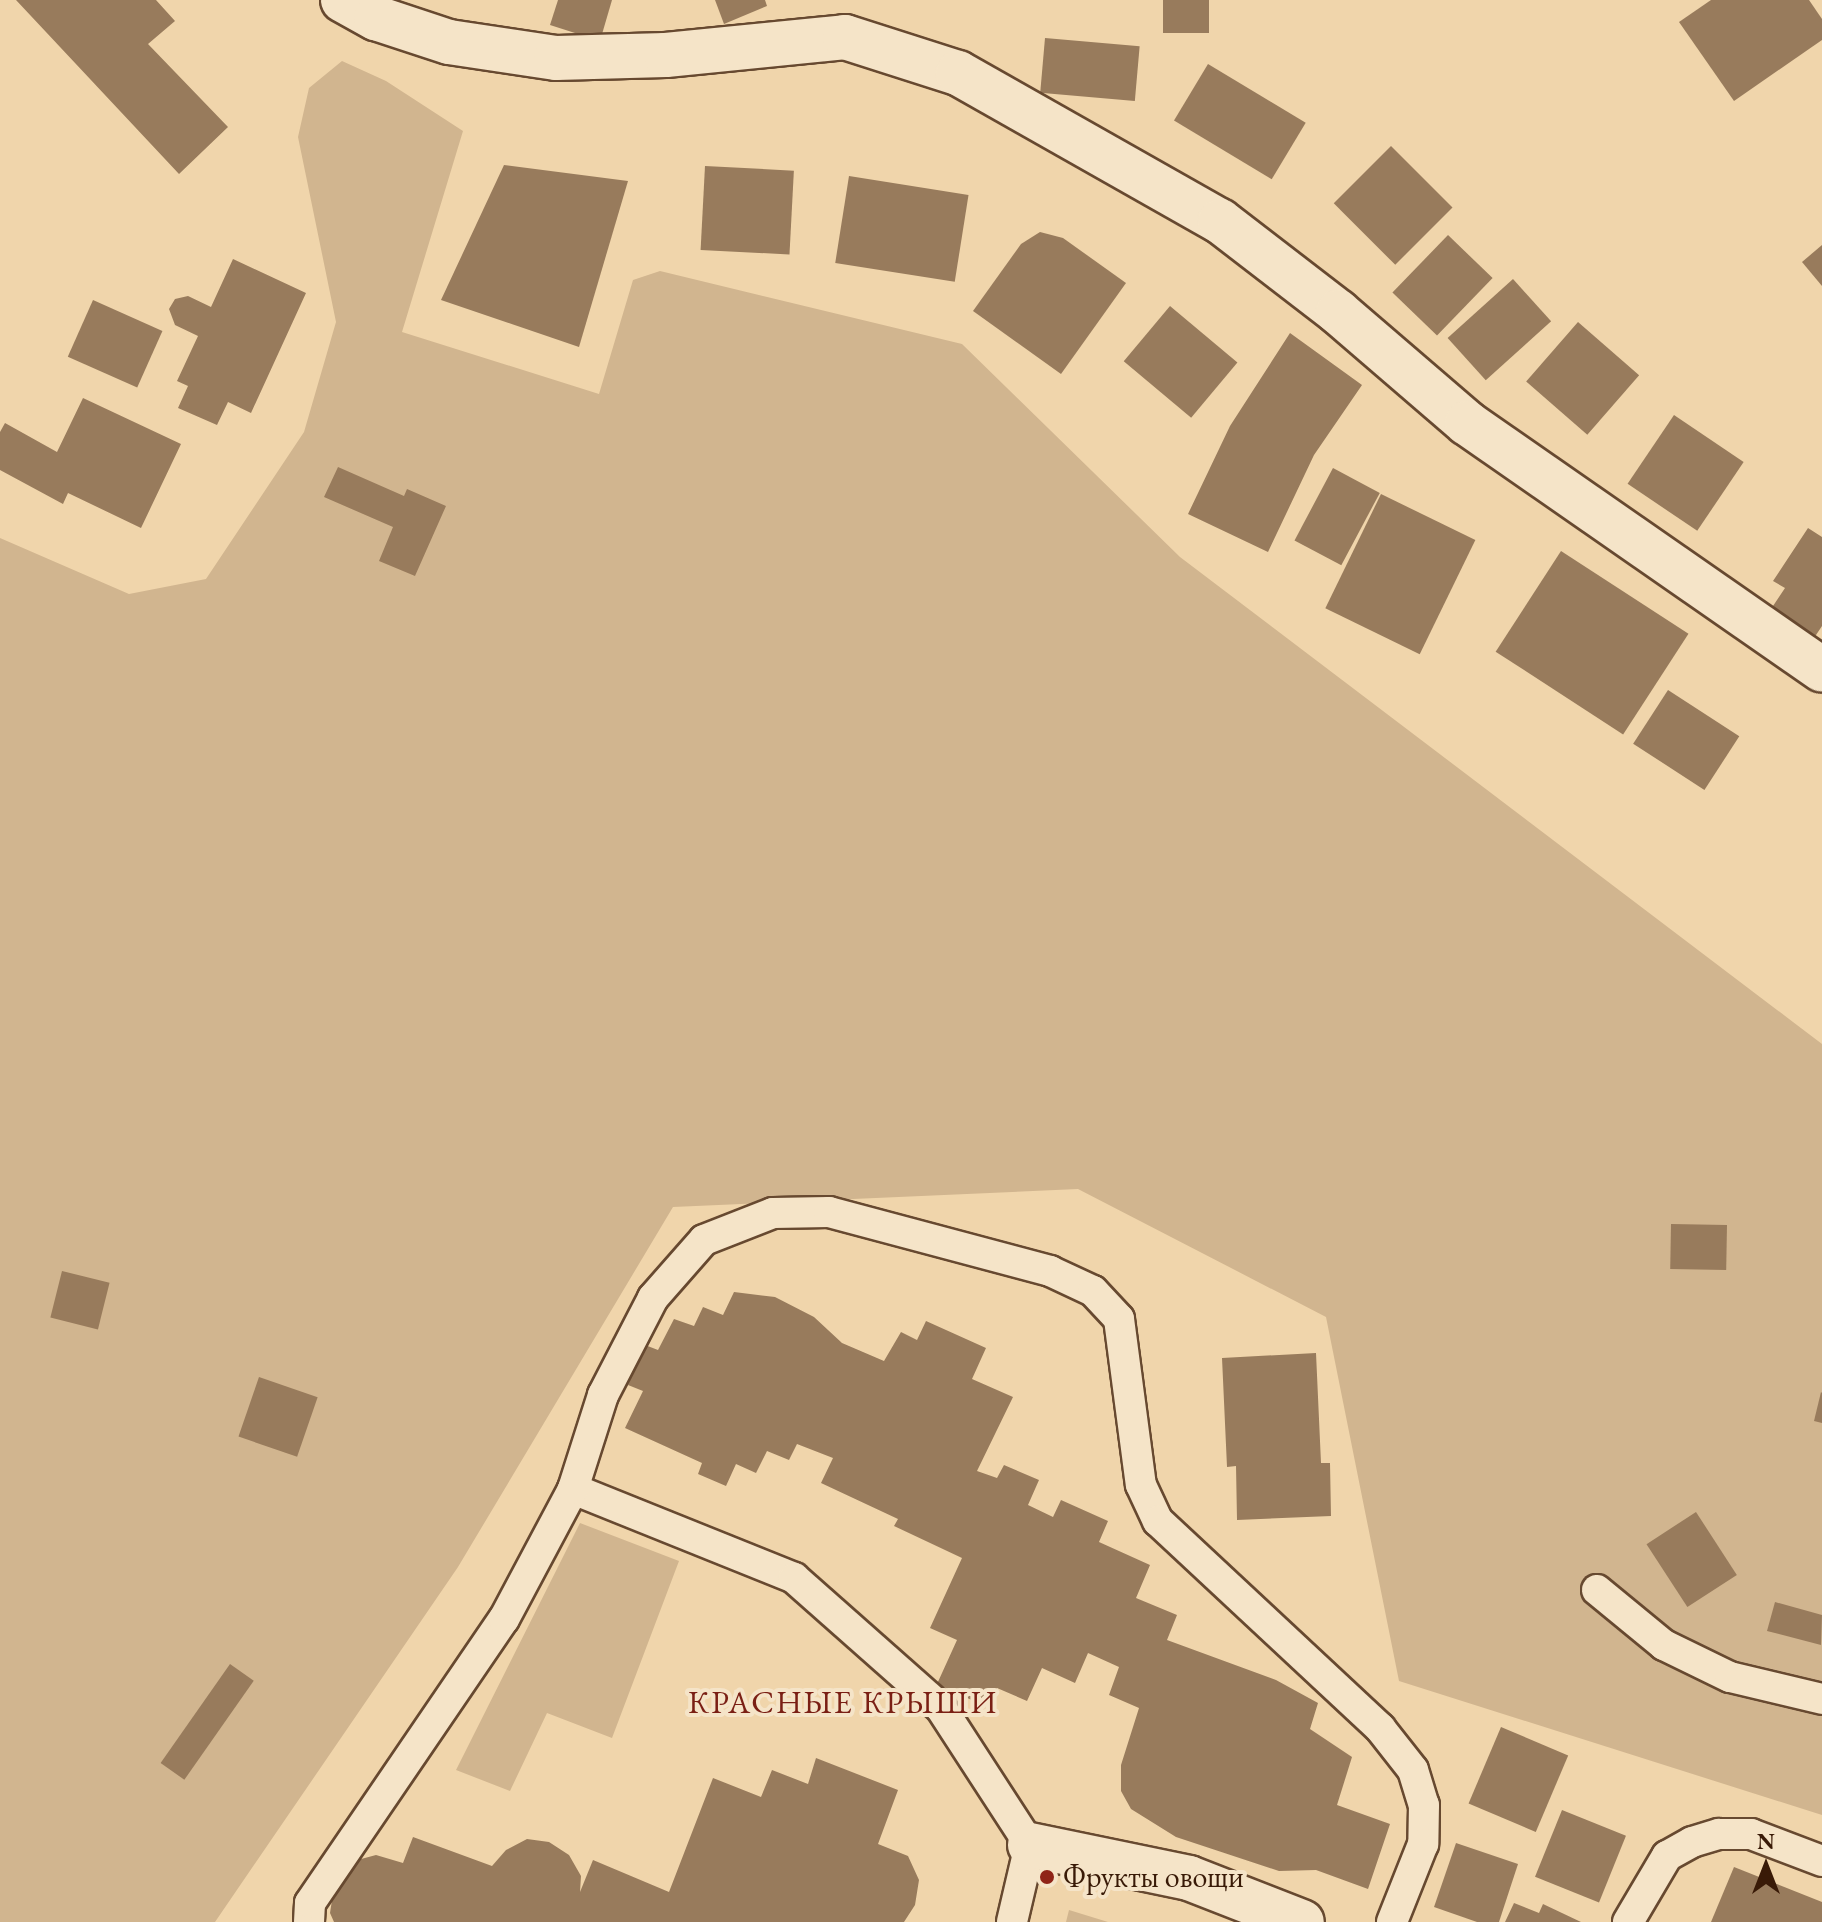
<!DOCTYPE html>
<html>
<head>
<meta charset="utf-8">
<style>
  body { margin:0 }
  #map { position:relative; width:1822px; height:1922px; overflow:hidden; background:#f0d5ab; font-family:"EB Garamond",serif }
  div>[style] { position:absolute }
  .green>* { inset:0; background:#d1b58f }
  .building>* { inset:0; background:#987b5c; transform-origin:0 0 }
  .roads { filter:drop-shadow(2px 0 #674930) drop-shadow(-2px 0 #674930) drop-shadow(0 2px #674930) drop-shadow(0 -2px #674930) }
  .service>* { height:30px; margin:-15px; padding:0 15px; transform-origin:15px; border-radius:15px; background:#f5e4c8 }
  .minor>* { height:44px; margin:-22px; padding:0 22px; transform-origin:22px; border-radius:22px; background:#f5e4c8 }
  .dots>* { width:22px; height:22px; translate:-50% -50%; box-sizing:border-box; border:4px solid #f5e4c8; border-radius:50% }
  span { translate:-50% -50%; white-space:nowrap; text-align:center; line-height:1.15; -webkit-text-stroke:8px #f5e4c8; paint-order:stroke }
  .poi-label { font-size:30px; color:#391a07 }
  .left { translate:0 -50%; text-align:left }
  .neighbourhood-label { font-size:32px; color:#7a1f14; letter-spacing:2px }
  .north { position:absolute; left:1726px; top:1826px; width:80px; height:80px; -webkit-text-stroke:6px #f5e4c8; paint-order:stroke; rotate:0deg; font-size:22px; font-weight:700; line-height:32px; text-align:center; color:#391a07 }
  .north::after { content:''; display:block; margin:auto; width:28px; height:36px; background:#391a07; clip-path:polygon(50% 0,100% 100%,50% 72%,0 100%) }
</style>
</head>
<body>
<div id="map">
  <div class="green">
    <div style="clip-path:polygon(342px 61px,386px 81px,463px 131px,402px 332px,599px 394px,633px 280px,660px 271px,962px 344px,1180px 557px,1822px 1044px,1822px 1815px,1399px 1681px,1326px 1317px,1078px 1189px,673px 1207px,458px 1567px,215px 1922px,0 1922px,0 538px,129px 594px,206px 579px,304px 432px,336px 322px,298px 137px,309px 88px)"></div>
    <div style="clip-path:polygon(580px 1523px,679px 1561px,612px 1738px,547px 1713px,510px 1791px,456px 1770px)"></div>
    <div style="clip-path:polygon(1069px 1910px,1108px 1922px,1066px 1922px)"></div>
  </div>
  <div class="building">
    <div style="clip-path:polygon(16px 0,156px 0,175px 21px,148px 44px,228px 127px,179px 174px)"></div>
    <div style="clip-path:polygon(558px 0,612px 0,600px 41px,550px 25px)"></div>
    <div style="clip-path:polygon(715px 0,765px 0,767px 6px,724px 24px)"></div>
    <div style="left:1163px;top:0;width:46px;height:33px"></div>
    <div style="clip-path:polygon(1711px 0,1809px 0,1822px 19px,1822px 40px,1734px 101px,1679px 22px)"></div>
    <div style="left:1045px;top:38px;width:95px;height:55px;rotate:5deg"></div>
    <div style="left:1208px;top:64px;width:114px;height:66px;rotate:31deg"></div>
    <div style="left:1391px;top:146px;width:87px;height:81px;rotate:45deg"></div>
    <div style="clip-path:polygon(504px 165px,628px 181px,579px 347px,441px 300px)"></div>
    <div style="left:705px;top:166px;width:89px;height:84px;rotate:3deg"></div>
    <div style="left:849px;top:176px;width:121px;height:88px;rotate:9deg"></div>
    <div style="clip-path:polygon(1040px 232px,1063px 238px,1126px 283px,1061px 374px,973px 311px,1021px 244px)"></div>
    <div style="left:1448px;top:235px;width:62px;height:80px;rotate:44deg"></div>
    <div style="clip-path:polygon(1822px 245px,1822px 286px,1802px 262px)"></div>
    <div style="clip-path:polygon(233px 259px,306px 293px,251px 413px,228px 402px,217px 425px,178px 408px,188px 386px,177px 381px,198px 336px,175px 325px,169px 309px,175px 299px,188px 296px,211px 307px)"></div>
    <div style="left:1513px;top:279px;width:57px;height:88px;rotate:48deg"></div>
    <div style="left:93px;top:300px;width:76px;height:62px;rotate:24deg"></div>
    <div style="left:1170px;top:306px;width:88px;height:72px;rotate:40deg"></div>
    <div style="left:1578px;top:322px;width:81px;height:79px;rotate:41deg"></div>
    <div style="clip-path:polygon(1290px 333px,1362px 385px,1314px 455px,1268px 552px,1188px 514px,1230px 426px)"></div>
    <div style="clip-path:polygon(83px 398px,181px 444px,141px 528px,68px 493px,63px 504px,0 470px,0 432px,5px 423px,57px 452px)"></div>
    <div style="left:1674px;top:415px;width:84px;height:83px;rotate:34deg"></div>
    <div style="clip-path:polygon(338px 467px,404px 496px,407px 489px,446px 506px,415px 576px,379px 561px,393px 527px,324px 497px)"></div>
    <div style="left:1333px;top:468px;width:53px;height:82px;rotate:28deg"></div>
    <div style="left:1381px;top:494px;width:105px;height:127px;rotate:26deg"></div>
    <div style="clip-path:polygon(1808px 528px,1822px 537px,1822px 626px,1810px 644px,1767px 615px,1785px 588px,1773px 581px)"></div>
    <div style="left:1561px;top:551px;width:152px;height:120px;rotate:33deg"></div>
    <div style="left:1668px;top:690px;width:85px;height:64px;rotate:33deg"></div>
    <div style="left:1671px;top:1224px;width:56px;height:45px;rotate:1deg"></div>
    <div style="left:62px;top:1271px;width:49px;height:48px;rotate:14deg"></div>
    <div style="clip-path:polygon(734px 1292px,775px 1297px,814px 1317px,842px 1343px,884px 1361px,901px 1332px,917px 1340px,926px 1321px,986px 1348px,972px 1379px,1013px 1397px,977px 1471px,997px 1478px,1004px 1465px,1039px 1480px,1028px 1505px,1053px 1517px,1061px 1500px,1108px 1521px,1099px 1542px,1150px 1565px,1136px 1598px,1177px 1615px,1167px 1640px,1276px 1680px,1318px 1703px,1310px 1729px,1352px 1757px,1337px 1805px,1390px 1824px,1368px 1889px,1316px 1870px,1279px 1871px,1176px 1837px,1131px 1809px,1121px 1791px,1121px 1765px,1139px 1708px,1109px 1695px,1119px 1667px,1088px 1653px,1075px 1683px,1042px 1668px,1027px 1701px,997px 1688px,989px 1708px,937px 1684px,957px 1640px,930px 1628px,962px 1558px,894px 1526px,898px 1519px,821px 1483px,833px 1458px,797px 1444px,789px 1460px,767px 1451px,756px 1473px,736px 1464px,726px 1486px,698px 1474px,702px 1463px,625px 1428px,643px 1391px,628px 1385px,645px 1345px,658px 1350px,674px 1319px,694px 1326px,703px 1307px,723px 1315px)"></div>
    <div style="clip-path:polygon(1316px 1353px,1321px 1463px,1330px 1463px,1331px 1516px,1237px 1520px,1236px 1466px,1227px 1467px,1222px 1358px)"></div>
    <div style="left:259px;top:1377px;width:62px;height:63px;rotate:19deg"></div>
    <div style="clip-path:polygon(1821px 1392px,1822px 1393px,1822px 1423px,1814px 1421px)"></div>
    <div style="left:1696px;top:1512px;width:75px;height:59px;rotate:57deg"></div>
    <div style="clip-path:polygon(1775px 1602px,1822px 1615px,1821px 1645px,1767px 1631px)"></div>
    <div style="left:230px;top:1664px;width:29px;height:121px;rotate:35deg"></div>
    <div style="left:1501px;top:1727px;width:73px;height:83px;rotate:23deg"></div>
    <div style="clip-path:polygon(816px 1758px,898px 1790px,878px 1844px,908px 1856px,919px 1880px,915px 1905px,904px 1922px,334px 1922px,330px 1913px,334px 1887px,350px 1862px,376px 1855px,403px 1863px,413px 1837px,492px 1866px,506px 1850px,527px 1839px,549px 1842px,569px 1855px,581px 1876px,580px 1892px,593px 1860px,669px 1892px,713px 1778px,761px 1797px,772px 1770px,808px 1784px)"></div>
    <div style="left:1562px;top:1810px;width:69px;height:72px;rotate:22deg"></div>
    <div style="clip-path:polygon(1456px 1843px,1518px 1864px,1499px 1922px,1477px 1922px,1434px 1907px)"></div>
    <div style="clip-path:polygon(1734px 1867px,1822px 1902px,1822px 1922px,1711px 1922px)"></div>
    <div style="clip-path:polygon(1514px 1903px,1539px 1913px,1543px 1904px,1581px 1922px,1505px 1922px)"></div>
  </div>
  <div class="roads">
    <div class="service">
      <div style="left:573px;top:1489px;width:238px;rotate:21.9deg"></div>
      <div style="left:794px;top:1578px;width:196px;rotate:41.5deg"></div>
      <div style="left:941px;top:1708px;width:163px;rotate:57deg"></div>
      <div style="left:1030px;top:1845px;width:79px;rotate:103.2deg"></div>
      <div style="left:1597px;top:1590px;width:87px;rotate:39.4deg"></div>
      <div style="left:1664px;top:1645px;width:73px;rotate:25.9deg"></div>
      <div style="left:1730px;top:1677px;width:95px;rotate:13.4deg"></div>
      <div style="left:309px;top:1922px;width:19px;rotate:-87deg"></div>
      <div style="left:310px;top:1903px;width:344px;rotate:-55.7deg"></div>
      <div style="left:504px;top:1619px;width:147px;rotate:-62deg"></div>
      <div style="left:573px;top:1489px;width:99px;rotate:-72.3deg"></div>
      <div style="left:603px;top:1395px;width:109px;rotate:-62.7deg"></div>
      <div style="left:653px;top:1298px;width:77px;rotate:-48.7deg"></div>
      <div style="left:704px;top:1240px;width:74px;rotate:-21.4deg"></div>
      <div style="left:773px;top:1213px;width:56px;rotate:-1deg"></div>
      <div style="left:829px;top:1212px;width:229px;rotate:14.9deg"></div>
      <div style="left:1050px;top:1271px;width:47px;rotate:24.9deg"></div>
      <div style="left:1093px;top:1291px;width:38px;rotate:47deg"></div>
      <div style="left:1119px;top:1319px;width:167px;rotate:82.5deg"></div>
      <div style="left:1141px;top:1485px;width:40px;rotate:65deg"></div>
      <div style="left:1158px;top:1521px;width:304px;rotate:43deg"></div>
      <div style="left:1380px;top:1728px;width:53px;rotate:51.8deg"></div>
      <div style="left:1413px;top:1770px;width:37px;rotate:73deg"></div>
      <div style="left:1424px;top:1805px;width:39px;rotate:91deg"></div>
      <div style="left:1423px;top:1844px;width:84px;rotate:111.7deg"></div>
      <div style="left:1628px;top:1922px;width:77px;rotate:-59.4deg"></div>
      <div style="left:1667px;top:1856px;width:29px;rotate:-29deg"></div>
      <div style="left:1692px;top:1842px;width:28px;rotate:-17deg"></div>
      <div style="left:1719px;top:1834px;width:32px"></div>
      <div style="left:1751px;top:1834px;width:76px;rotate:20.8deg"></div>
    </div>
    <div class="minor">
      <div style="left:343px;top:0;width:38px;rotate:29deg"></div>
      <div style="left:376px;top:18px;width:77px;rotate:18.2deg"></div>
      <div style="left:449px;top:42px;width:108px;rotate:8.5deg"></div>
      <div style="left:556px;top:58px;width:110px;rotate:-1.6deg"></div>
      <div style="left:666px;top:55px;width:180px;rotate:-5.7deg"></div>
      <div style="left:845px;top:37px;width:119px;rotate:17.7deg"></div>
      <div style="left:958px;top:73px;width:301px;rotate:29.5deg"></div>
      <div style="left:1220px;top:221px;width:149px;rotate:37.6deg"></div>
      <div style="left:1338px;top:312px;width:170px;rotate:40.7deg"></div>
      <div style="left:1467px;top:423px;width:432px;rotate:34.8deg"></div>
      <div style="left:1030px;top:1845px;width:162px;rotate:11.7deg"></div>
      <div style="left:1189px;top:1878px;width:121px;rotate:21.3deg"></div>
    </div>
  </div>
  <div class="dots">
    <div style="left:1047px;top:1877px;background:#8f2418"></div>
  </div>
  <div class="poi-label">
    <span class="left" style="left:1063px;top:1877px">Фрукты овощи</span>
  </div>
  <div class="neighbourhood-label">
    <span style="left:843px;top:1702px">КРАСНЫЕ КРЫШИ</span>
  </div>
  <div class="north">N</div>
</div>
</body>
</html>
